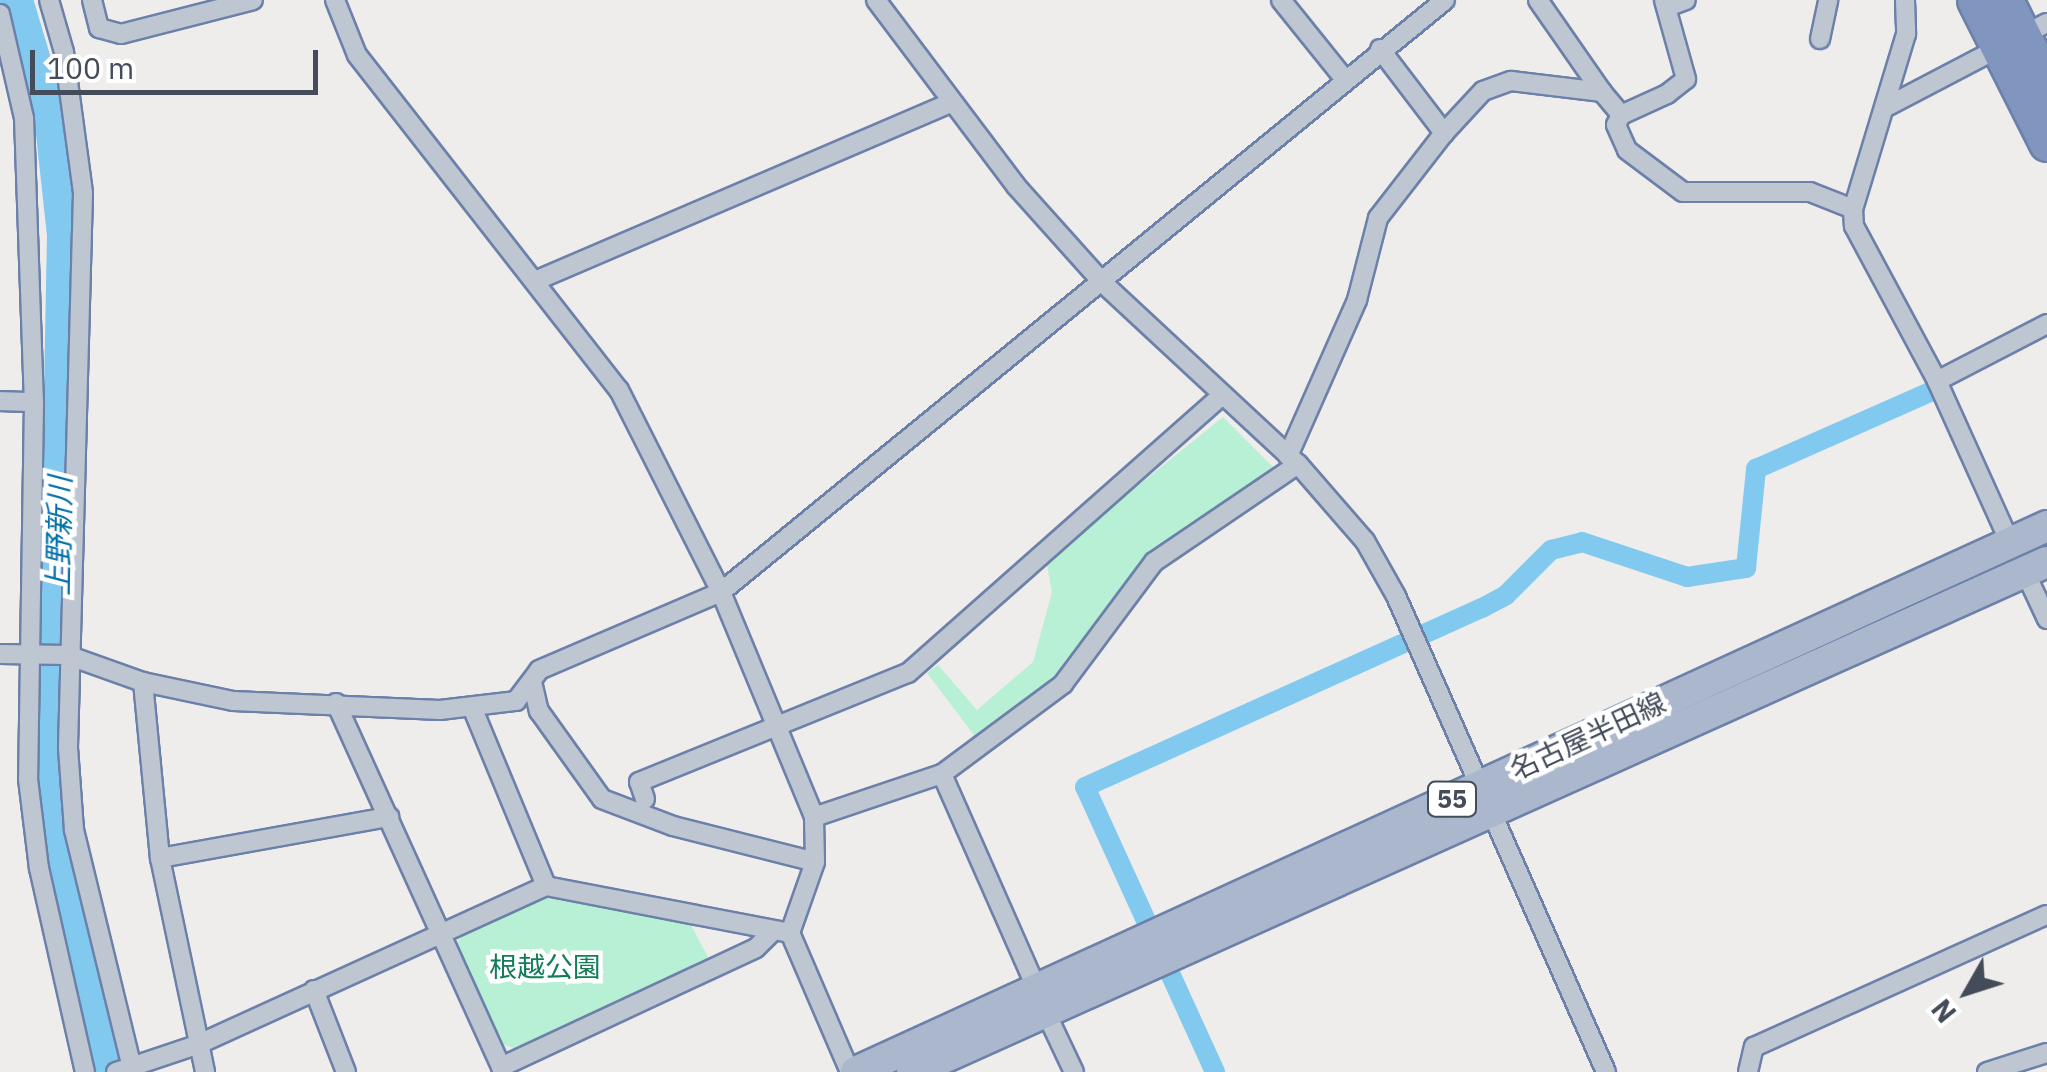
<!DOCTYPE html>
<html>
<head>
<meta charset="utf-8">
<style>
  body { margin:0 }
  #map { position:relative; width:2047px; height:1072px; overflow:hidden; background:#efecec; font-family:"IBM Plex Sans","Noto Sans JP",sans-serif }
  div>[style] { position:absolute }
  .green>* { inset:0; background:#b7f0d4 }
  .canal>* { height:20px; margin:-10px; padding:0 10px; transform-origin:10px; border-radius:10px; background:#82c9ef }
  .river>* { height:35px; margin:-17.5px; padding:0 17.5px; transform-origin:17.5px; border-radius:17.5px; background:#82c9ef }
  .roads { filter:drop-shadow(2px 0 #6c81a9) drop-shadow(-2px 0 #6c81a9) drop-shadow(0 2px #6c81a9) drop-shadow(0 -2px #6c81a9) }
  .street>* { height:18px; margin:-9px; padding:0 9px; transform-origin:9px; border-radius:9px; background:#bec6d2 }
  .primary>* { height:30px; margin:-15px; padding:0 15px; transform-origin:15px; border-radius:15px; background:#aab7cd }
  .highway>* { height:35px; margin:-17.5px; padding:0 17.5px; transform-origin:17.5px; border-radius:17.5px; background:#8196be }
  span { translate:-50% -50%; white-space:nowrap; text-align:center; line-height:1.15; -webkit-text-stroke:9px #fff; paint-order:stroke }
  .shield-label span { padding:2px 8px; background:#fff; border:2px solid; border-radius:8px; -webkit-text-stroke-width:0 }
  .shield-label { font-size:25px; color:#444c5a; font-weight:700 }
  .street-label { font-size:28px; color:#444c5a }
  .park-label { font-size:28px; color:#127d56 }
  .water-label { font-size:30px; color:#0672aa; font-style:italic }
  .north { position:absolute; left:1917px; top:942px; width:100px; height:100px; -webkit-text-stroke:8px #fff; paint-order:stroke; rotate:231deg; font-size:28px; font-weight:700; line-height:40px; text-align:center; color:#444c5a }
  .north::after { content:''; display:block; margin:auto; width:35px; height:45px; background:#444c5a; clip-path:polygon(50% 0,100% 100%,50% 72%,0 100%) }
  .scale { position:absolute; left:30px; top:50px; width:288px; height:45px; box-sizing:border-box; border:5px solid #444c5a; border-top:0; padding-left:12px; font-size:30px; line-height:35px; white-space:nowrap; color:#444c5a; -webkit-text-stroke:8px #fff; paint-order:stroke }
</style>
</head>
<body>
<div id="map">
  <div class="green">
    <div style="clip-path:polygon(1223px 417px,1278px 472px,1150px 558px,1055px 682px,977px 739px,927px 673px,938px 665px,977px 710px,1033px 662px,1052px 592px,1046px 560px)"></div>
    <div style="clip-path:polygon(550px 894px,689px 921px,710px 961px,521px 1050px,504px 1045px,457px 945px,461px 935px)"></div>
  </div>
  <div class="canal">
    <div style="left:1215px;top:1072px;width:313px;rotate:-114.5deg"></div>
    <div style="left:1085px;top:787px;width:435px;rotate:-24.3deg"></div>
    <div style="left:1482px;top:608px;width:27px;rotate:-28deg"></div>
    <div style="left:1506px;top:595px;width:64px;rotate:-45deg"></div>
    <div style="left:1551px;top:550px;width:32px;rotate:-14deg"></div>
    <div style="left:1582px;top:542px;width:111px;rotate:18.4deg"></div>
    <div style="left:1687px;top:577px;width:60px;rotate:-8.7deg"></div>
    <div style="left:1746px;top:568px;width:100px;rotate:-84.2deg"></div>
    <div style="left:1756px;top:469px;width:190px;rotate:-23.9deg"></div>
  </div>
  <div class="river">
    <div style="left:15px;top:0;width:129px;rotate:73.4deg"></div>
    <div style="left:52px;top:124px;width:112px;rotate:83.8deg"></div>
    <div style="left:64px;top:235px;width:620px;rotate:91.11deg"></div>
    <div style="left:52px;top:855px;width:224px;rotate:75.8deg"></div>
  </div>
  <div class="roads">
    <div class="street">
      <div style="left:49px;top:0;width:54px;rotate:73.9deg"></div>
      <div style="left:64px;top:52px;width:142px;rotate:82.3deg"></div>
      <div style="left:83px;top:193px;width:555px;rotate:91.55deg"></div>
      <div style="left:68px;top:748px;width:82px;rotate:85.8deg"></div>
      <div style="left:74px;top:830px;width:249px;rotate:76.3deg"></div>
      <div style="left:92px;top:0;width:29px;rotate:76deg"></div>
      <div style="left:99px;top:28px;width:23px;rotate:15deg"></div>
      <div style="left:121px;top:34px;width:136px;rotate:-14.4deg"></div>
      <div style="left:335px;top:0;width:59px;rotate:68.2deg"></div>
      <div style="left:357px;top:55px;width:425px;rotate:52deg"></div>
      <div style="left:619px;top:390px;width:226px;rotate:63.2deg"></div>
      <div style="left:721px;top:592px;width:243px;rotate:67.5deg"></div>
      <div style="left:876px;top:0;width:233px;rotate:53deg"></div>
      <div style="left:1016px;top:186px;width:132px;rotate:48.1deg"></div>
      <div style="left:1104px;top:284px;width:265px;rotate:42.9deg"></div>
      <div style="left:1298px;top:464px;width:102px;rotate:49deg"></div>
      <div style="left:1365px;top:541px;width:63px;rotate:60.6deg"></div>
      <div style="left:1396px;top:596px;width:520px;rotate:66.19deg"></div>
      <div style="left:1281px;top:0;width:99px;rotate:51.2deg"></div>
      <div style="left:1538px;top:0;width:112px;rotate:55.2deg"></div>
      <div style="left:1905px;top:0;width:34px;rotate:88deg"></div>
      <div style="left:1906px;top:34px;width:183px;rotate:106.8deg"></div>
      <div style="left:1853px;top:209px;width:17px;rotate:87deg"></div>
      <div style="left:1854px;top:226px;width:176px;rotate:61.8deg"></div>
      <div style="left:1937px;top:381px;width:178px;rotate:65.7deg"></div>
      <div style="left:1667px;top:7px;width:20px;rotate:-20deg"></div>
      <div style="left:0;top:14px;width:107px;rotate:77deg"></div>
      <div style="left:24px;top:118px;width:284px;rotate:88deg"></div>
      <div style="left:34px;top:402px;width:377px;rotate:90.9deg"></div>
      <div style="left:28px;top:779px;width:90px;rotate:83deg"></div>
      <div style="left:39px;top:868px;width:209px;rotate:77.3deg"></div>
      <div style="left:1820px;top:39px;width:40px;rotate:-78deg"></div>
      <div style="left:1380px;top:49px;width:106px;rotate:52.7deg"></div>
      <div style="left:1888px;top:106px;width:179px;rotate:-27.6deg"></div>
      <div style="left:1621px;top:115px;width:11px;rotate:117deg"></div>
      <div style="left:1616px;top:125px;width:27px;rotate:66deg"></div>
      <div style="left:1627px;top:150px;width:70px;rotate:36.9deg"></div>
      <div style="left:1683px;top:192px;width:127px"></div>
      <div style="left:1810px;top:192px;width:46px;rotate:21.6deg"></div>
      <div style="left:535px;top:281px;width:452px;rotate:-23.2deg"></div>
      <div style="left:1937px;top:381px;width:124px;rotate:-27.4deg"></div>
      <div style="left:0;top:401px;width:34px;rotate:2deg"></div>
      <div style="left:1288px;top:456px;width:171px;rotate:-66.1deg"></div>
      <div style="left:1357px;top:300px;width:85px;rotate:-75.6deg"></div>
      <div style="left:1378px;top:218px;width:108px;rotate:-52.2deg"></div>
      <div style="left:1444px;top:133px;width:57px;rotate:-47.1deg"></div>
      <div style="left:1483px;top:91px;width:30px;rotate:-20deg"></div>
      <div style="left:1511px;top:81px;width:92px;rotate:6.9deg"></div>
      <div style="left:1602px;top:92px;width:30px;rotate:50deg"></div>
      <div style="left:1621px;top:115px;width:51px;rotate:-24.5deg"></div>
      <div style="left:1667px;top:94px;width:24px;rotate:-38deg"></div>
      <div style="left:1686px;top:79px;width:82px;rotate:-105.6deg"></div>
      <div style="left:2025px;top:572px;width:52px;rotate:64.9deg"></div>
      <div style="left:0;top:654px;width:67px;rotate:0.9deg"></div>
      <div style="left:67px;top:655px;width:81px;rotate:19.6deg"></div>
      <div style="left:143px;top:682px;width:92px;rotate:11.9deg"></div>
      <div style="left:233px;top:701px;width:207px;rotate:2.5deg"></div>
      <div style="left:440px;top:710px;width:77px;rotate:-6.8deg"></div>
      <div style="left:516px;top:701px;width:39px;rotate:-53deg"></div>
      <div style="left:539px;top:670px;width:198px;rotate:-23.2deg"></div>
      <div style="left:721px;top:592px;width:935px;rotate:-39.27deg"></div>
      <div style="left:143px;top:682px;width:177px;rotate:84.5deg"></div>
      <div style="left:160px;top:858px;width:219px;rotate:78.1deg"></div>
      <div style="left:533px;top:686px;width:26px;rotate:77deg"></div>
      <div style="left:539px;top:711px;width:108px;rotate:54.4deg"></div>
      <div style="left:602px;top:799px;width:76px;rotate:20.8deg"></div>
      <div style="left:673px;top:826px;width:146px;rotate:14.2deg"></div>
      <div style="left:336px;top:703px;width:405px;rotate:65.6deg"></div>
      <div style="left:472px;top:707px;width:194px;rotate:67.5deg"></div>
      <div style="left:546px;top:886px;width:248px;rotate:10.9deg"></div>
      <div style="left:942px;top:774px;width:233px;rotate:66.2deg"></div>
      <div style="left:645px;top:799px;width:18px;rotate:-109deg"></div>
      <div style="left:639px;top:782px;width:290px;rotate:-22.1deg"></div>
      <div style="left:908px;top:673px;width:419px;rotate:-41.5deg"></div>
      <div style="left:160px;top:858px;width:233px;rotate:-10.2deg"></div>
      <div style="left:314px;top:990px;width:88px;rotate:68.7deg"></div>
      <div style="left:1047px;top:1015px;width:63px;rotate:64.7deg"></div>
      <div style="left:501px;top:1067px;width:281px;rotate:-25deg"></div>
      <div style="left:756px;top:948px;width:25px;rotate:-45deg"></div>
      <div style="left:116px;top:1072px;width:88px;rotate:-18.6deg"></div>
      <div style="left:199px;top:1044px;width:381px;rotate:-24.5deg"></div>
      <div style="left:850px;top:1072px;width:151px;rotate:-113.3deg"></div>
      <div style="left:790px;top:933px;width:75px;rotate:-70.6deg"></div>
      <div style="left:815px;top:862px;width:45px;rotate:-91.3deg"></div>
      <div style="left:814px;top:817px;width:135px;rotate:-18.6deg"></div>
      <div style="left:942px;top:774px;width:151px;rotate:-36.6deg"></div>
      <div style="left:1063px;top:684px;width:152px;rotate:-53.3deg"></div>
      <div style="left:1154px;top:562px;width:174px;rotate:-34.2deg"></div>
      <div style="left:1748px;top:1072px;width:26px;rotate:-77deg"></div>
      <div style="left:1754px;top:1047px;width:321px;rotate:-24.3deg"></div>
      <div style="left:1987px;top:1072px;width:63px;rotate:-17.6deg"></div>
    </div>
    <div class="primary">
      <div style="left:856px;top:1072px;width:1310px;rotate:-24.63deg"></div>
      <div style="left:912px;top:1072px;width:1244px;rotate:-24.2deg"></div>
    </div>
    <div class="highway">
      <div style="left:1975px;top:0;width:160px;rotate:63.3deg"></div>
      <div style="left:2005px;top:0;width:95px;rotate:63.7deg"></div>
    </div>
  </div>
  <div class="shield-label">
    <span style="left:1452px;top:799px">55</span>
  </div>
  <div class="street-label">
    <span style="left:1588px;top:736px;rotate:-25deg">名古屋半田線</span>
  </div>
  <div class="park-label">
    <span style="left:545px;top:967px">根越公園</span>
  </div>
  <div class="water-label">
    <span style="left:59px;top:536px;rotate:-89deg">上野新川</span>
  </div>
  <div class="north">N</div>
  <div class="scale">100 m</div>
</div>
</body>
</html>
